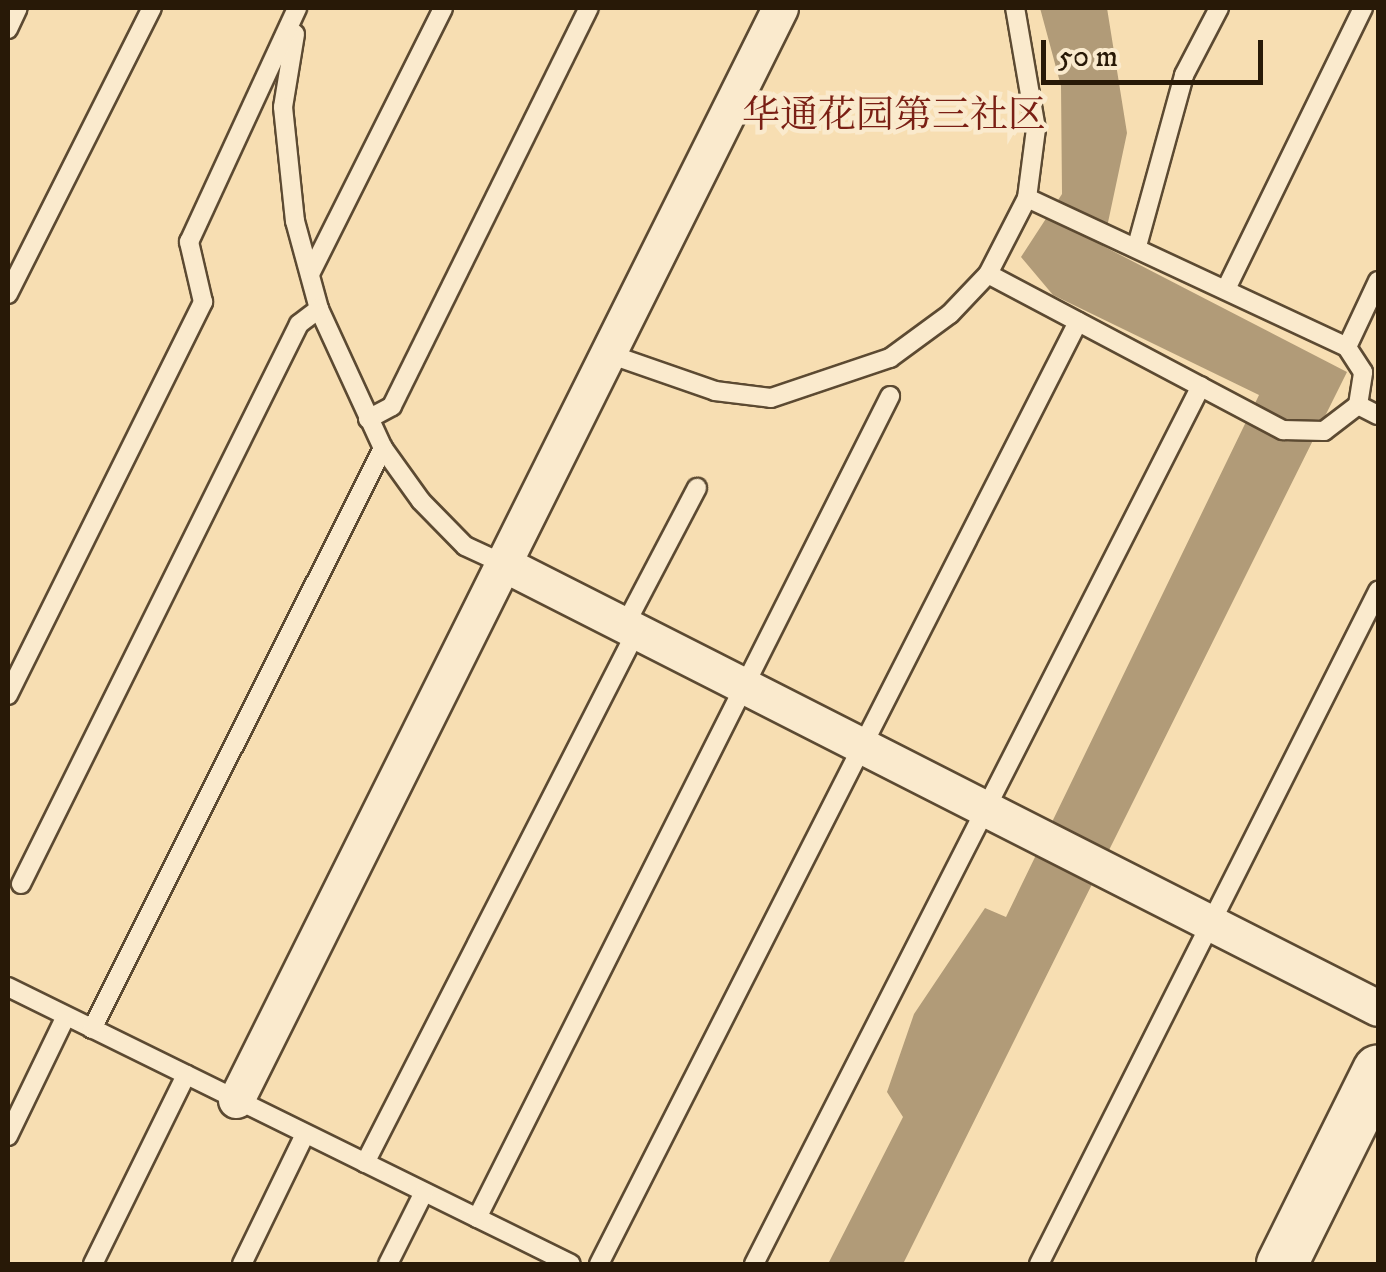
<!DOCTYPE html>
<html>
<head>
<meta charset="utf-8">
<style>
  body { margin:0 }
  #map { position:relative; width:1386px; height:1272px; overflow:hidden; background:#f7deb2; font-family:"IM FELL DW Pica","Noto Serif SC",serif }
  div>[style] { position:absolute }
  .water>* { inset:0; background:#b19b78 }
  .roads { filter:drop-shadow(2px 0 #5c4a32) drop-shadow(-2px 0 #5c4a32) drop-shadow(0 2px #5c4a32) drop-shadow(0 -2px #5c4a32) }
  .lane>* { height:18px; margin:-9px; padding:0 9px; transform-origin:9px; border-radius:9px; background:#faeacd }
  .street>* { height:35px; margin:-17.5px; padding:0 17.5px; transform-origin:17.5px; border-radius:17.5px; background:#faeacd }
  .secondary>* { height:50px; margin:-25px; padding:0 25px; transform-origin:25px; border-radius:25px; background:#faeacd }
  span { translate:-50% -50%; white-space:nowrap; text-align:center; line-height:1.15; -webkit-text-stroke:9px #faeacd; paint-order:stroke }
  .neighbourhood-label { font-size:38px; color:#7a1f14 }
  .frame { position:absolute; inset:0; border:10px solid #281907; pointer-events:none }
  .scale { position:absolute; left:1041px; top:40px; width:222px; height:45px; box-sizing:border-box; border:5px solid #281907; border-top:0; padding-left:12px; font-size:30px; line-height:35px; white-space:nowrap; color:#281907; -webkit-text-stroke:8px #faeacd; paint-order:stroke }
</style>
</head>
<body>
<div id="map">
  <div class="water">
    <div style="clip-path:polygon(1040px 8px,1107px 8px,1127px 133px,1103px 246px,1347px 372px,903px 1264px,828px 1264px,903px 1117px,887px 1092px,914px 1014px,985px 908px,1006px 917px,1259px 395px,1053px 295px,1021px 257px,1062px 194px,1061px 86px)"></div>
  </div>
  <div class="roads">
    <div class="lane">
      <div style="left:8px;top:29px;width:23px;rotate:-65deg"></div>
      <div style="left:295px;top:34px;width:74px;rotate:99.3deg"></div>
      <div style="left:283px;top:107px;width:115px;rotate:84deg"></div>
      <div style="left:295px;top:221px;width:91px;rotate:74.7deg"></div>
      <div style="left:319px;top:309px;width:153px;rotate:65.3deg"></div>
      <div style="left:383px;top:448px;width:65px;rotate:54.4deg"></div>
      <div style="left:421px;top:501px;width:63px;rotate:45.6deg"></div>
      <div style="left:465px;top:546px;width:43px;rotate:24.8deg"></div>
      <div style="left:1137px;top:246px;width:177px;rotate:-74.6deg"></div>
      <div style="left:1184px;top:75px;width:76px;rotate:-62.4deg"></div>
      <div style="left:310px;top:274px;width:297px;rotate:-63.4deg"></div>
      <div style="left:988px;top:274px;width:334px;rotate:27.9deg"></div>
      <div style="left:1283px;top:430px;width:41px;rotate:1.4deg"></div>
      <div style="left:1324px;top:431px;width:43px;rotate:-37.4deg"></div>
      <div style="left:1358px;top:405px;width:33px;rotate:-81deg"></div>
      <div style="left:1363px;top:372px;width:30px;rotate:-123deg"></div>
      <div style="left:1347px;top:347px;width:353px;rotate:-155deg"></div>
      <div style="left:1226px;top:289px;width:313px;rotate:-64deg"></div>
      <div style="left:8px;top:294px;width:320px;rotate:-63.3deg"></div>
      <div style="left:1347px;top:347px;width:73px;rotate:-64.8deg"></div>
      <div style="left:609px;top:354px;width:112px;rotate:19.2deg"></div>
      <div style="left:715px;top:391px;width:56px;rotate:7.1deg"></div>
      <div style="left:771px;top:398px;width:126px;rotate:-18.6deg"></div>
      <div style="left:890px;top:358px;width:74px;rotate:-36.3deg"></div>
      <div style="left:950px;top:314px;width:55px;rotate:-46.5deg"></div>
      <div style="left:988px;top:274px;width:85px;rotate:-62.8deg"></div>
      <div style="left:1027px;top:198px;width:70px;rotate:-82.6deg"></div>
      <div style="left:1036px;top:129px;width:123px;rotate:-99.8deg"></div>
      <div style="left:1358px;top:405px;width:22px;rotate:27deg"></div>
      <div style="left:368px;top:419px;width:27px;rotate:-28deg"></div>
      <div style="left:392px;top:406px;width:444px;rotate:-63.7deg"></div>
      <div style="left:625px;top:625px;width:155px;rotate:-62.3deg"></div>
      <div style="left:8px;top:695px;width:439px;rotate:-63.6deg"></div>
      <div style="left:203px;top:302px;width:62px;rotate:-103.1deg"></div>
      <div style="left:189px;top:242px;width:258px;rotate:-65.2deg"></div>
      <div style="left:21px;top:884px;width:625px;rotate:-63.6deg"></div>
      <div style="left:299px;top:324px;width:25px;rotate:-37deg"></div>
      <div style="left:8px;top:987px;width:627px;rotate:26.2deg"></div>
      <div style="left:92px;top:1029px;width:650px;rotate:-63.4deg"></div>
      <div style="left:8px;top:1136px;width:133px;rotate:-64.2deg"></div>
      <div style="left:365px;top:1163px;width:598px;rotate:-62.96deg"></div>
      <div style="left:477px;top:1218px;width:920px;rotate:-63.32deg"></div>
      <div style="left:93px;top:1264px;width:211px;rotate:-63.8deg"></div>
      <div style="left:242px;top:1264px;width:144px;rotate:-64.1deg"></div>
      <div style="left:388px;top:1264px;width:80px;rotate:-63.4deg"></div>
      <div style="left:599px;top:1264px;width:1057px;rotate:-63.05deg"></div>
      <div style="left:754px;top:1264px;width:985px;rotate:-63.02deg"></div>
      <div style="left:1039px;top:1264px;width:754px;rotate:-63.26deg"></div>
    </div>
    <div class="street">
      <div style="left:504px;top:564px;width:980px;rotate:26.93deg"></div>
      <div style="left:236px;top:1100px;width:1220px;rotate:-63.52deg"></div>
    </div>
    <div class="secondary">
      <div style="left:1282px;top:1264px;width:216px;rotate:-63.6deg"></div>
    </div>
  </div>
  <div class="neighbourhood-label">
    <span style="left:894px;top:117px">华通花园第三社区</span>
  </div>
  <div class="frame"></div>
  <div class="scale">50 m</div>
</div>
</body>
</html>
